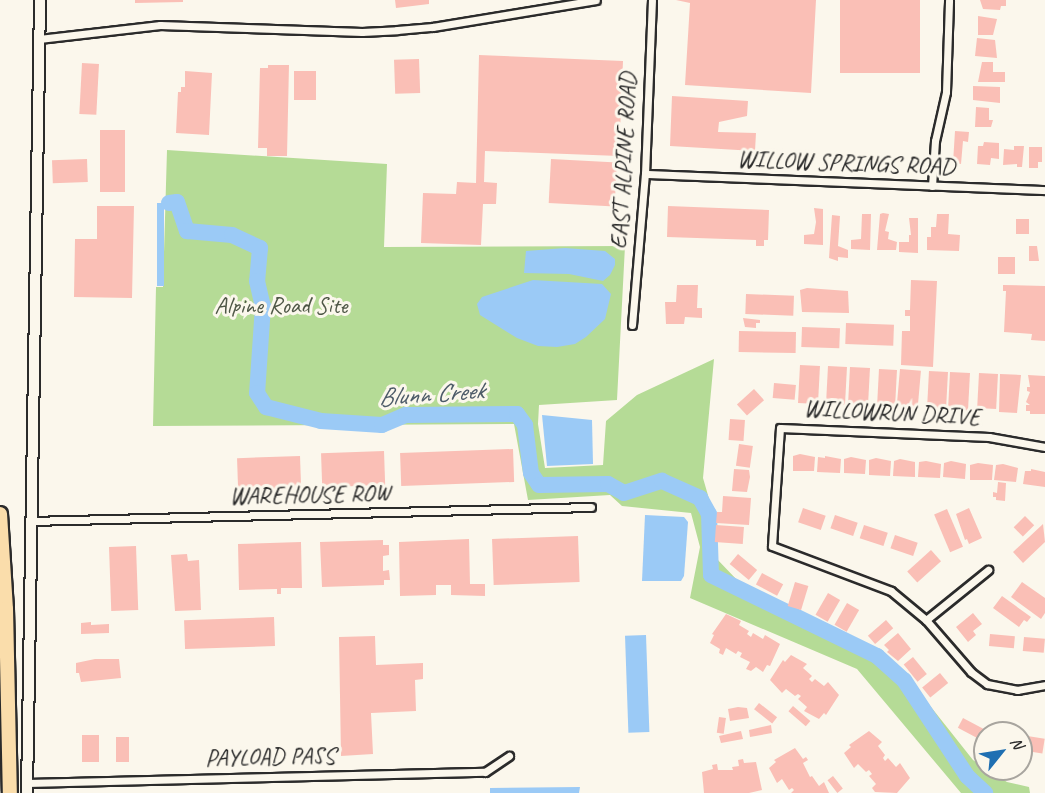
<!DOCTYPE html>
<html>
<head>
<meta charset="utf-8">
<style>
  body { margin:0 }
  #map { position:relative; width:1045px; height:793px; overflow:hidden; background:#fbf7ec; font-family:Caveat,sans-serif }
  div>[style] { position:absolute }
  .green>* { inset:0; background:#b5db96 }
  .water>* { inset:0; background:#9bcaf6; transform-origin:0 0 }
  .river>* { height:16px; margin:-8px; padding:0 8px; transform-origin:8px; border-radius:8px; background:#9bcaf6 }
  .building>* { inset:0; background:#fabfb6; transform-origin:0 0 }
  .roads { filter:drop-shadow(2px 0 #2b2b2b) drop-shadow(-2px 0 #2b2b2b) drop-shadow(0 2px #2b2b2b) drop-shadow(0 -2px #2b2b2b) }
  .minor>* { height:7px; margin:-3.5px; padding:0 3.5px; transform-origin:3.5px; border-radius:3.5px; background:#fbf7ec }
  .secondary>* { height:10px; margin:-5px; padding:0 5px; transform-origin:5px; border-radius:5px; background:#fbf7ec }
  .motorway>* { height:14px; margin:-7px; padding:0 7px; transform-origin:7px; border-radius:7px; background:#faddab }
  span { translate:-50% -50%; white-space:nowrap; text-align:center; line-height:1.15; -webkit-text-stroke:6px #fbf7ec; paint-order:stroke }
  .street-label { font-size:24px; color:#2b2b2b }
  .park-label { font-size:24px; color:#4e5746 }
  .water-label { font-size:26px; color:#4d5b68; font-style:italic }
  .north { position:absolute; left:973px; top:721px; width:60px; height:60px; box-sizing:border-box; background:#fbf7ec; border:2px solid #a8a59f; border-radius:50%; rotate:60deg; font-size:16px; font-weight:700; line-height:24px; text-align:center; color:#2b2b2b }
  .north::after { content:''; display:block; margin:auto; width:21px; height:27px; background:#1f6fb2; clip-path:polygon(50% 0,100% 100%,50% 72%,0 100%) }
</style>
</head>
<body>
<div id="map">
  <div class="green">
    <div style="clip-path:polygon(167px 150px,387px 164px,384px 247px,625px 246px,617px 400px,539px 405px,538px 424px,545px 468px,603px 465px,606px 421px,637px 395px,714px 359px,703px 478px,714px 516px,715px 557px,739px 582px,872px 650px,886px 660px,908px 678px,973px 760px,1007px 782px,1029px 787px,1030px 793px,961px 793px,857px 669px,690px 598px,700px 547px,691px 513px,622px 506px,610px 495px,528px 500px,514px 424px,153px 426px,156px 287px,163px 287px)"></div>
  </div>
  <div class="water">
    <div style="left:157px;top:203px;width:7px;height:83px"></div>
    <div style="clip-path:polygon(565px 248px,605px 251px,615px 259px,615px 265px,610px 275px,603px 281px,569px 274px,524px 273px,526px 251px)"></div>
    <div style="clip-path:polygon(533px 280px,602px 284px,611px 294px,605px 319px,586px 337px,575px 344px,557px 347px,538px 346px,517px 338px,480px 315px,477px 304px,482px 297px)"></div>
    <div style="clip-path:polygon(542px 415px,592px 420px,593px 464px,547px 466px)"></div>
    <div style="clip-path:polygon(645px 515px,684px 517px,688px 522px,684px 576px,681px 581px,642px 581px)"></div>
    <div style="left:646px;top:635px;width:97px;height:21px;rotate:88deg"></div>
    <div style="clip-path:polygon(580px 787px,579px 793px,490px 793px,490px 788px)"></div>
  </div>
  <div class="river">
    <div style="left:169px;top:203px;width:8px;rotate:-7deg"></div>
    <div style="left:177px;top:202px;width:31px;rotate:71deg"></div>
    <div style="left:187px;top:231px;width:45px;rotate:5.1deg"></div>
    <div style="left:232px;top:235px;width:31px;rotate:25deg"></div>
    <div style="left:260px;top:248px;width:33px;rotate:95deg"></div>
    <div style="left:257px;top:281px;width:26px;rotate:77deg"></div>
    <div style="left:263px;top:306px;width:87px;rotate:93.9deg"></div>
    <div style="left:257px;top:393px;width:17px;rotate:57deg"></div>
    <div style="left:266px;top:407px;width:57px;rotate:14.3deg"></div>
    <div style="left:321px;top:421px;width:61px;rotate:3.8deg"></div>
    <div style="left:382px;top:425px;width:26px;rotate:-23deg"></div>
    <div style="left:406px;top:415px;width:111px;rotate:-0.5deg"></div>
    <div style="left:517px;top:414px;width:14px;rotate:54deg"></div>
    <div style="left:525px;top:425px;width:48px;rotate:82.9deg"></div>
    <div style="left:531px;top:473px;width:14px;rotate:56deg"></div>
    <div style="left:539px;top:485px;width:69px;rotate:-0.8deg"></div>
    <div style="left:608px;top:484px;width:18px;rotate:29deg"></div>
    <div style="left:624px;top:493px;width:40px;rotate:-18deg"></div>
    <div style="left:662px;top:481px;width:42px;rotate:24.1deg"></div>
    <div style="left:700px;top:498px;width:18px;rotate:61deg"></div>
    <div style="left:709px;top:514px;width:61px;rotate:88.1deg"></div>
    <div style="left:711px;top:575px;width:185px;rotate:26deg"></div>
    <div style="left:877px;top:656px;width:36px;rotate:42deg"></div>
    <div style="left:904px;top:680px;width:115px;rotate:56.7deg"></div>
    <div style="left:967px;top:776px;width:25px;rotate:43deg"></div>
  </div>
  <div class="building">
    <div style="clip-path:polygon(135px 0,183px 0,183px 2px,135px 3px)"></div>
    <div style="clip-path:polygon(395px 0,429px 0,429px 4px,396px 8px)"></div>
    <div style="clip-path:polygon(676px 0,816px 0,811px 93px,685px 85px,690px 3px)"></div>
    <div style="left:840px;top:0;width:80px;height:73px"></div>
    <div style="clip-path:polygon(980px 0,1006px 0,1006px 6px,1001px 6px,1000px 10px,983px 9px)"></div>
    <div style="clip-path:polygon(978px 16px,997px 19px,993px 35px,978px 35px)"></div>
    <div style="clip-path:polygon(977px 38px,995px 40px,997px 58px,975px 56px)"></div>
    <div style="clip-path:polygon(479px 55px,623px 61px,619px 156px,485px 151px,484px 182px,497px 183px,496px 204px,483px 204px,481px 245px,421px 243px,423px 193px,456px 194px,457px 182px,476px 183px)"></div>
    <div style="left:419px;top:59px;width:34px;height:25px;rotate:88deg"></div>
    <div style="clip-path:polygon(982px 62px,993px 62px,993px 72px,1005px 72px,1005px 82px,978px 82px)"></div>
    <div style="left:82px;top:63px;width:17px;height:51px;rotate:3deg"></div>
    <div style="clip-path:polygon(268px 65px,289px 65px,287px 156px,267px 156px,267px 148px,258px 148px,260px 68px,268px 68px)"></div>
    <div style="clip-path:polygon(185px 71px,212px 73px,209px 135px,176px 133px,178px 92px,181px 92px,181px 87px,185px 87px)"></div>
    <div style="left:294px;top:71px;width:22px;height:29px"></div>
    <div style="clip-path:polygon(973px 86px,1000px 87px,1000px 103px,973px 100px)"></div>
    <div style="clip-path:polygon(672px 96px,748px 101px,747px 116px,719px 122px,718px 132px,756px 133px,755px 151px,670px 146px)"></div>
    <div style="clip-path:polygon(976px 107px,989px 108px,989px 120px,993px 120px,991px 127px,975px 127px)"></div>
    <div style="left:100px;top:130px;width:25px;height:62px"></div>
    <div style="clip-path:polygon(955px 131px,969px 132px,968px 142px,963px 141px,961px 164px,953px 163px)"></div>
    <div style="clip-path:polygon(984px 142px,999px 143px,999px 159px,991px 158px,990px 165px,977px 164px,978px 146px,983px 146px)"></div>
    <div style="clip-path:polygon(1014px 146px,1024px 146px,1022px 167px,1017px 167px,1017px 164px,1003px 165px,1004px 149px,1014px 150px)"></div>
    <div style="clip-path:polygon(1029px 147px,1042px 147px,1042px 162px,1038px 162px,1038px 168px,1029px 168px)"></div>
    <div style="left:87px;top:159px;width:23px;height:35px;rotate:88deg"></div>
    <div style="left:551px;top:159px;width:66px;height:44px;rotate:3deg"></div>
    <div style="clip-path:polygon(97px 206px,134px 206px,132px 298px,74px 297px,75px 239px,97px 239px)"></div>
    <div style="clip-path:polygon(668px 206px,769px 210px,768px 240px,764px 240px,764px 246px,756px 246px,756px 240px,667px 237px)"></div>
    <div style="clip-path:polygon(814px 208px,823px 209px,823px 245px,804px 244px,804px 235px,814px 234px,816px 222px)"></div>
    <div style="clip-path:polygon(883px 213px,889px 214px,885px 231px,889px 232px,888px 239px,897px 242px,896px 250px,877px 250px,880px 214px)"></div>
    <div style="clip-path:polygon(862px 214px,871px 214px,870px 250px,851px 249px,851px 240px,861px 239px)"></div>
    <div style="clip-path:polygon(937px 214px,949px 214px,948px 234px,960px 235px,959px 251px,927px 250px,927px 237px,931px 237px,931px 227px,936px 227px)"></div>
    <div style="clip-path:polygon(832px 215px,840px 216px,838px 246px,848px 250px,848px 258px,838px 257px,838px 261px,829px 258px)"></div>
    <div style="clip-path:polygon(909px 218px,918px 218px,918px 253px,899px 252px,899px 242px,909px 242px,909px 235px,911px 235px)"></div>
    <div style="left:1016px;top:219px;width:13px;height:15px"></div>
    <div style="clip-path:polygon(1029px 246px,1037px 246px,1039px 261px,1029px 261px)"></div>
    <div style="left:998px;top:257px;width:17px;height:17px"></div>
    <div style="clip-path:polygon(911px 280px,937px 281px,933px 367px,901px 365px,902px 331px,910px 331px,910px 316px,905px 316px,905px 310px,910px 310px)"></div>
    <div style="clip-path:polygon(677px 285px,698px 285px,697px 308px,702px 308px,702px 318px,685px 317px,684px 324px,666px 324px,665px 302px,676px 302px)"></div>
    <div style="clip-path:polygon(1003px 285px,1045px 286px,1045px 341px,1031px 340px,1032px 334px,1004px 332px,1006px 291px,1003px 291px)"></div>
    <div style="clip-path:polygon(807px 288px,848px 291px,849px 313px,802px 312px,800px 290px)"></div>
    <div style="left:746px;top:294px;width:48px;height:20px;rotate:2deg"></div>
    <div style="clip-path:polygon(743px 318px,760px 320px,760px 323px,756px 323px,756px 328px,745px 327px)"></div>
    <div style="left:846px;top:323px;width:48px;height:21px;rotate:2deg"></div>
    <div style="left:802px;top:327px;width:38px;height:20px;rotate:2deg"></div>
    <div style="left:739px;top:331px;width:57px;height:21px;rotate:1deg"></div>
    <div style="left:800px;top:365px;width:20px;height:38px;rotate:3deg"></div>
    <div style="left:828px;top:366px;width:19px;height:38px;rotate:3deg"></div>
    <div style="left:850px;top:367px;width:20px;height:38px;rotate:3deg"></div>
    <div style="left:879px;top:369px;width:18px;height:38px;rotate:3deg"></div>
    <div style="left:900px;top:369px;width:21px;height:39px;rotate:5deg"></div>
    <div style="left:929px;top:371px;width:19px;height:39px;rotate:3deg"></div>
    <div style="left:950px;top:372px;width:20px;height:38px;rotate:3deg"></div>
    <div style="left:979px;top:373px;width:19px;height:35px;rotate:3deg"></div>
    <div style="clip-path:polygon(1000px 374px,1021px 375px,1017px 413px,999px 412px)"></div>
    <div style="clip-path:polygon(1028px 375px,1045px 376px,1045px 414px,1030px 414px,1030px 411px,1026px 411px,1026px 405px,1030px 405px,1026px 402px,1030px 392px,1027px 391px,1027px 387px,1030px 387px)"></div>
    <div style="left:774px;top:383px;width:22px;height:15px;rotate:5deg"></div>
    <div style="left:754px;top:389px;width:15px;height:23px;rotate:48deg"></div>
    <div style="left:730px;top:419px;width:15px;height:21px;rotate:4deg"></div>
    <div style="left:739px;top:444px;width:14px;height:22px;rotate:8deg"></div>
    <div style="left:513px;top:449px;width:33px;height:113px;rotate:88deg"></div>
    <div style="left:384px;top:451px;width:34px;height:63px;rotate:88deg"></div>
    <div style="clip-path:polygon(800px 454px,815px 457px,814px 471px,793px 471px,793px 456px)"></div>
    <div style="left:300px;top:456px;width:33px;height:63px;rotate:88deg"></div>
    <div style="clip-path:polygon(825px 456px,841px 459px,840px 473px,817px 472px,818px 457px,825px 458px)"></div>
    <div style="clip-path:polygon(851px 457px,866px 460px,865px 474px,844px 473px,844px 459px)"></div>
    <div style="clip-path:polygon(876px 458px,891px 461px,890px 476px,869px 475px,869px 460px)"></div>
    <div style="clip-path:polygon(900px 459px,915px 462px,915px 477px,893px 476px,894px 461px)"></div>
    <div style="clip-path:polygon(926px 461px,941px 464px,940px 478px,918px 477px,919px 462px)"></div>
    <div style="clip-path:polygon(951px 461px,966px 464px,965px 479px,943px 477px,944px 463px)"></div>
    <div style="clip-path:polygon(978px 463px,993px 465px,992px 480px,970px 480px,970px 465px)"></div>
    <div style="clip-path:polygon(1003px 464px,1018px 468px,1016px 482px,994px 480px,996px 465px)"></div>
    <div style="clip-path:polygon(734px 469px,749px 470px,750px 477px,747px 492px,732px 491px)"></div>
    <div style="clip-path:polygon(1031px 469px,1045px 472px,1045px 487px,1023px 484px,1025px 471px,1031px 471px)"></div>
    <div style="clip-path:polygon(998px 482px,1006px 483px,1005px 501px,996px 500px,996px 497px,993px 497px,993px 492px,997px 493px)"></div>
    <div style="clip-path:polygon(723px 496px,751px 498px,749px 525px,716px 523px,717px 512px,722px 512px)"></div>
    <div style="left:803px;top:508px;width:24px;height:15px;rotate:19deg"></div>
    <div style="clip-path:polygon(969px 508px,982px 538px,969px 544px,967px 539px,965px 540px,956px 514px)"></div>
    <div style="left:947px;top:509px;width:41px;height:14px;rotate:67deg"></div>
    <div style="left:835px;top:515px;width:24px;height:14px;rotate:19deg"></div>
    <div style="left:1025px;top:516px;width:13px;height:16px;rotate:45deg"></div>
    <div style="clip-path:polygon(1043px 524px,1045px 542px,1023px 563px,1013px 552px)"></div>
    <div style="left:716px;top:525px;width:28px;height:17px;rotate:4deg"></div>
    <div style="left:864px;top:525px;width:25px;height:14px;rotate:18deg"></div>
    <div style="left:895px;top:535px;width:24px;height:14px;rotate:19deg"></div>
    <div style="left:578px;top:536px;width:46px;height:86px;rotate:88deg"></div>
    <div style="clip-path:polygon(469px 539px,470px 584px,485px 584px,485px 596px,451px 595px,451px 585px,436px 585px,436px 595px,400px 596px,399px 542px)"></div>
    <div style="clip-path:polygon(383px 540px,383px 545px,389px 545px,389px 555px,383px 556px,383px 571px,389px 570px,390px 580px,384px 580px,384px 585px,322px 587px,320px 542px)"></div>
    <div style="clip-path:polygon(301px 542px,302px 588px,281px 588px,281px 594px,277px 594px,277px 589px,239px 590px,238px 544px)"></div>
    <div style="left:136px;top:546px;width:64px;height:27px;rotate:88deg"></div>
    <div style="left:931px;top:550px;width:15px;height:32px;rotate:48deg"></div>
    <div style="clip-path:polygon(187px 554px,188px 561px,199px 560px,201px 610px,175px 611px,171px 555px)"></div>
    <div style="left:738px;top:554px;width:25px;height:13px;rotate:40deg"></div>
    <div style="left:762px;top:573px;width:24px;height:13px;rotate:28deg"></div>
    <div style="left:795px;top:582px;width:14px;height:25px;rotate:17deg"></div>
    <div style="clip-path:polygon(1022px 582px,1045px 598px,1045px 613px,1041px 619px,1011px 597px)"></div>
    <div style="left:828px;top:593px;width:14px;height:25px;rotate:30deg"></div>
    <div style="clip-path:polygon(1002px 596px,1031px 617px,1027px 622px,1024px 620px,1019px 627px,993px 608px)"></div>
    <div style="left:847px;top:603px;width:14px;height:25px;rotate:30deg"></div>
    <div style="clip-path:polygon(973px 613px,982px 624px,973px 631px,976px 635px,968px 642px,956px 627px)"></div>
    <div style="clip-path:polygon(726px 614px,741px 621px,739px 625px,749px 631px,747px 634px,751px 637px,753px 633px,763px 639px,765px 635px,780px 644px,770px 666px,767px 665px,763px 672px,756px 667px,751px 671px,746px 669px,750px 662px,740px 657px,742px 653px,738px 651px,736px 654px,726px 648px,723px 655px,719px 653px,720px 649px,710px 643px,714px 635px,712px 634px)"></div>
    <div style="left:274px;top:617px;width:29px;height:90px;rotate:88deg"></div>
    <div style="left:886px;top:620px;width:11px;height:24px;rotate:49deg"></div>
    <div style="clip-path:polygon(91px 622px,91px 625px,109px 624px,109px 633px,81px 634px,81px 623px)"></div>
    <div style="clip-path:polygon(898px 633px,911px 649px,898px 661px,887px 652px,889px 650px,884px 645px)"></div>
    <div style="left:990px;top:634px;width:25px;height:12px;rotate:5deg"></div>
    <div style="clip-path:polygon(375px 636px,376px 665px,423px 663px,423px 679px,415px 680px,416px 711px,371px 713px,373px 754px,341px 756px,339px 637px)"></div>
    <div style="left:1024px;top:637px;width:21px;height:14px;rotate:5deg"></div>
    <div style="clip-path:polygon(791px 655px,807px 664px,803px 668px,812px 676px,809px 679px,812px 682px,815px 679px,824px 686px,828px 682px,839px 695px,826px 715px,824px 713px,819px 719px,804px 711px,807px 707px,798px 699px,801px 696px,798px 694px,795px 696px,786px 689px,782px 693px,770px 680px,783px 660px,785px 662px)"></div>
    <div style="left:913px;top:657px;width:22px;height:12px;rotate:51deg"></div>
    <div style="clip-path:polygon(95px 659px,119px 659px,121px 678px,81px 682px,79px 673px,76px 673px,76px 663px)"></div>
    <div style="left:940px;top:673px;width:13px;height:23px;rotate:51deg"></div>
    <div style="left:759px;top:703px;width:23px;height:8px;rotate:38deg"></div>
    <div style="left:793px;top:706px;width:23px;height:7px;rotate:41deg"></div>
    <div style="clip-path:polygon(738px 707px,747px 708px,749px 718px,730px 721px,728px 709px)"></div>
    <div style="left:719px;top:717px;width:7px;height:16px;rotate:8deg"></div>
    <div style="left:963px;top:718px;width:24px;height:11px;rotate:28deg"></div>
    <div style="clip-path:polygon(771px 725px,772px 733px,750px 737px,749px 730px)"></div>
    <div style="clip-path:polygon(741px 731px,743px 739px,721px 743px,719px 736px)"></div>
    <div style="clip-path:polygon(869px 731px,882px 742px,878px 746px,885px 755px,883px 758px,885px 761px,888px 758px,896px 767px,900px 763px,910px 778px,897px 793px,875px 792px,872px 788px,876px 784px,869px 776px,872px 774px,869px 770px,866px 772px,858px 764px,854px 768px,844px 753px,851px 747px,849px 745px)"></div>
    <div style="left:82px;top:735px;width:17px;height:27px"></div>
    <div style="left:1021px;top:735px;width:24px;height:15px;rotate:9deg"></div>
    <div style="left:129px;top:737px;width:25px;height:13px;rotate:90deg"></div>
    <div style="clip-path:polygon(795px 748px,803px 759px,806px 757px,808px 760px,803px 763px,810px 777px,812px 776px,819px 786px,824px 782px,829px 793px,791px 793px,794px 790px,792px 788px,789px 790px,782px 779px,777px 783px,769px 768px,776px 762px,774px 760px)"></div>
    <div style="clip-path:polygon(743px 759px,744px 763px,756px 762px,762px 790px,749px 793px,704px 793px,702px 772px,713px 769px,712px 765px,717px 764px,718px 770px,733px 770px,732px 767px,739px 766px,738px 760px)"></div>
    <div style="left:833px;top:776px;width:16px;height:7px;rotate:52deg"></div>
  </div>
  <div class="roads">
    <div class="minor">
      <div style="left:39px;top:39px;width:122px;rotate:-6.6deg"></div>
      <div style="left:160px;top:25px;width:202px;rotate:2deg"></div>
      <div style="left:362px;top:32px;width:35px;rotate:-3deg"></div>
      <div style="left:397px;top:30px;width:36px;rotate:-5deg"></div>
      <div style="left:433px;top:27px;width:165px;rotate:-9.4deg"></div>
      <div style="left:645px;top:174px;width:400px;rotate:2.3deg"></div>
      <div style="left:932px;top:186px;width:45px;rotate:-86.2deg"></div>
      <div style="left:935px;top:141px;width:50px;rotate:-77.3deg"></div>
      <div style="left:946px;top:92px;width:92px;rotate:-88.1deg"></div>
      <div style="left:632px;top:325px;width:152px;rotate:-85.1deg"></div>
      <div style="left:645px;top:174px;width:174px;rotate:-87.7deg"></div>
      <div style="left:1045px;top:447px;width:57px;rotate:-169.9deg"></div>
      <div style="left:989px;top:437px;width:209px;rotate:-177.5deg"></div>
      <div style="left:780px;top:428px;width:118px;rotate:93.9deg"></div>
      <div style="left:772px;top:546px;width:127px;rotate:20.7deg"></div>
      <div style="left:891px;top:591px;width:45px;rotate:39.6deg"></div>
      <div style="left:926px;top:620px;width:69px;rotate:49.1deg"></div>
      <div style="left:971px;top:672px;width:20px;rotate:37deg"></div>
      <div style="left:987px;top:684px;width:31px;rotate:11deg"></div>
      <div style="left:1017px;top:690px;width:28px;rotate:-10deg"></div>
      <div style="left:30px;top:521px;width:561px;rotate:-1.43deg"></div>
      <div style="left:926px;top:620px;width:80px;rotate:-38.9deg"></div>
      <div style="left:27px;top:783px;width:458px;rotate:-1.4deg"></div>
      <div style="left:485px;top:772px;width:29px;rotate:-34deg"></div>
    </div>
    <div class="secondary">
      <div style="left:27px;top:793px;width:793px;rotate:-89.06deg"></div>
    </div>
    <div class="motorway">
      <div style="left:0;top:514px;width:95px;rotate:86.4deg"></div>
      <div style="left:6px;top:609px;width:184px;rotate:88.8deg"></div>
    </div>
  </div>
  <div class="street-label">
    <span style="left:624px;top:161px;rotate:-87deg">EAST ALPINE ROAD</span>
    <span style="left:846px;top:163px;rotate:2deg">WILLOW SPRINGS ROAD</span>
    <span style="left:892px;top:413px;rotate:3deg">WILLOWRUN DRIVE</span>
    <span style="left:310px;top:495px;rotate:-1deg">WAREHOUSE ROW</span>
    <span style="left:270px;top:757px;rotate:-1deg">PAYLOAD PASS</span>
  </div>
  <div class="park-label">
    <span style="left:281px;top:306px">Alpine Road Site</span>
  </div>
  <div class="water-label">
    <span style="left:431px;top:394px;rotate:-4deg">Blunn Creek</span>
  </div>
  <div class="north">N</div>
</div>
</body>
</html>
